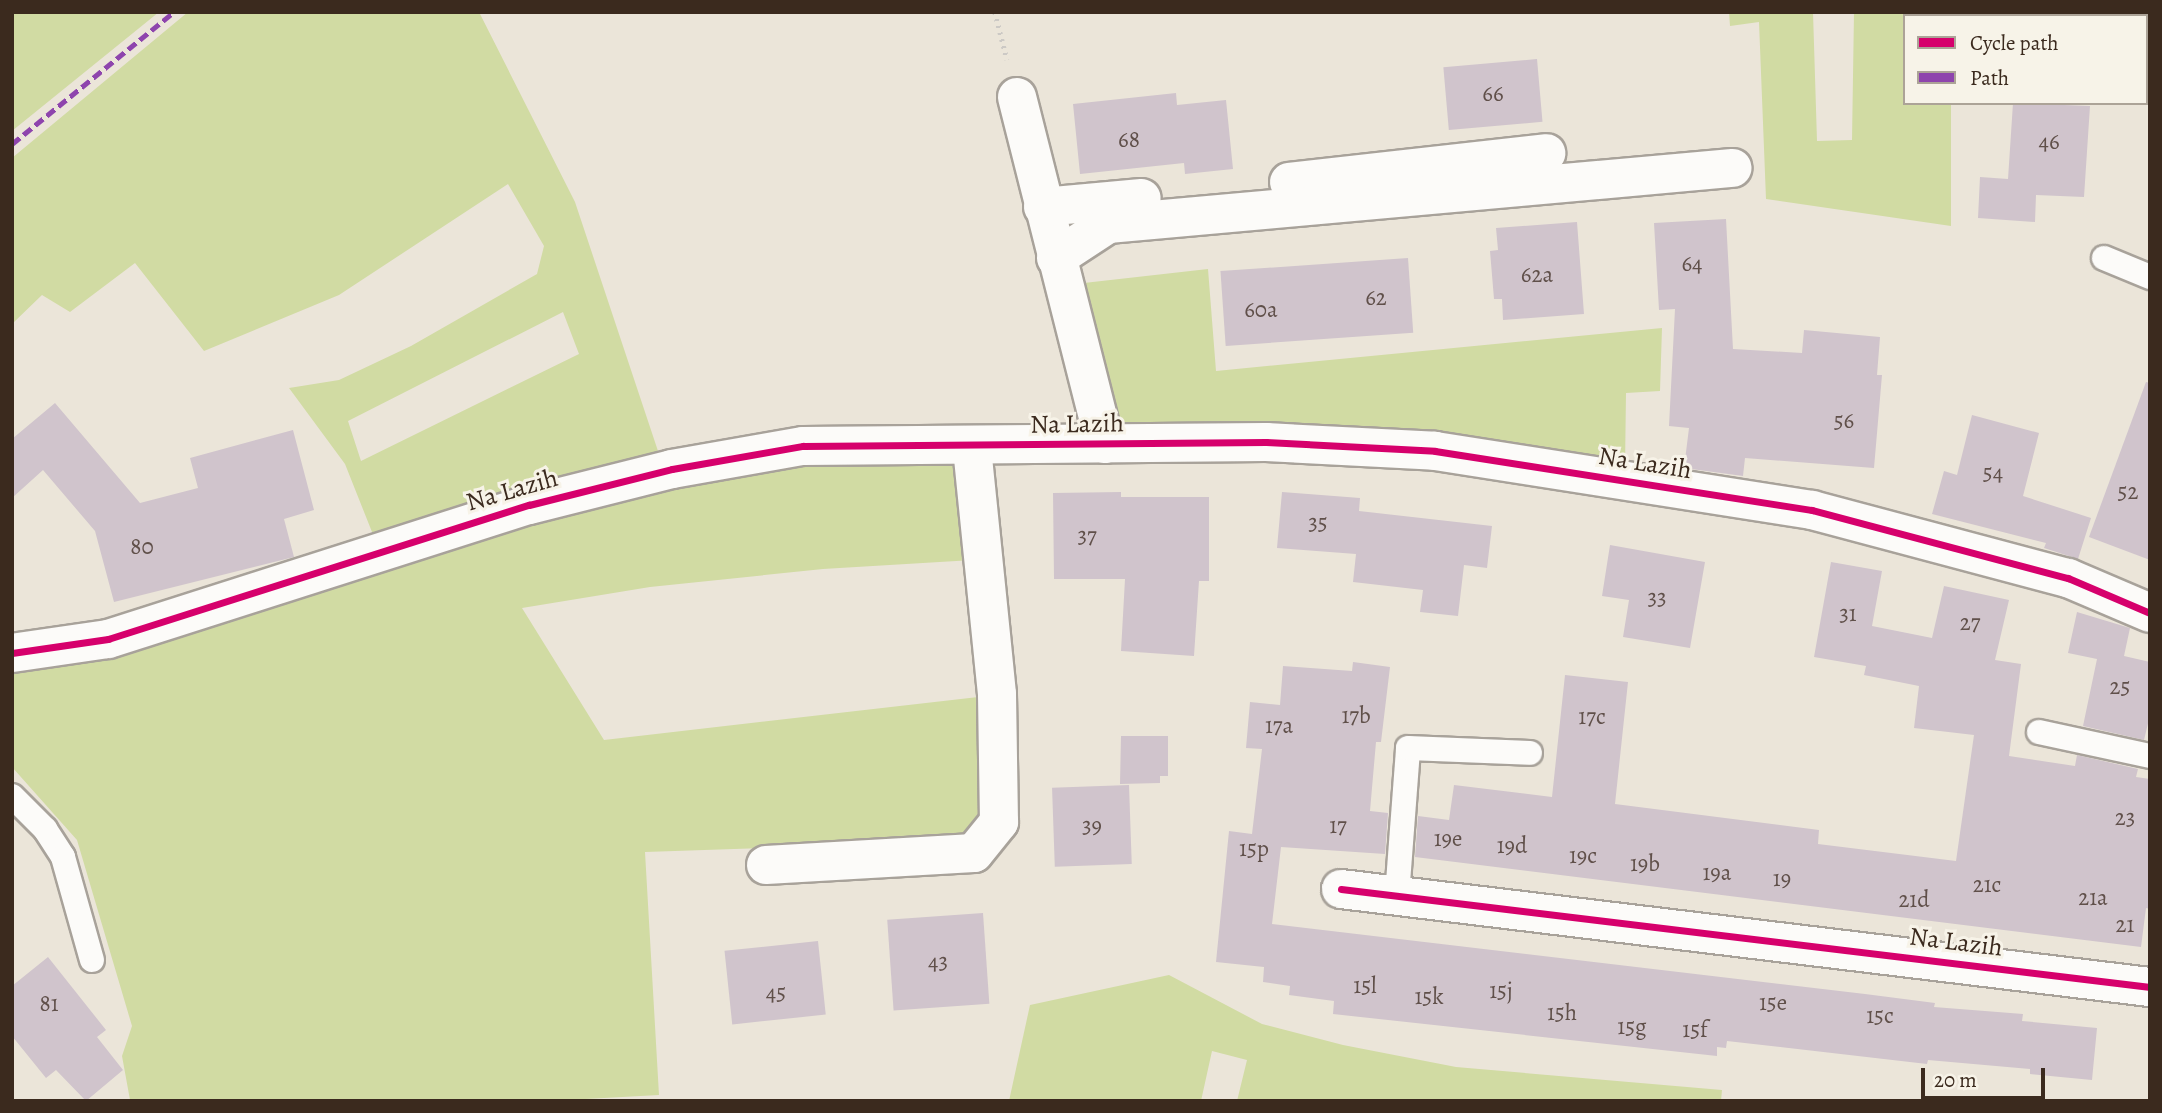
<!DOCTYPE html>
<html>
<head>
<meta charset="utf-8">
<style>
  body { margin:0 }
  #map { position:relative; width:2162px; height:1113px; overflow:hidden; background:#ebe5d9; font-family:Alegreya,serif }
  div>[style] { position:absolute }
  .green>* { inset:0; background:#d1dba3; transform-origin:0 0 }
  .building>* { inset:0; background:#d0c4cc; transform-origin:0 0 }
  .path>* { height:4.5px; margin-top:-2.25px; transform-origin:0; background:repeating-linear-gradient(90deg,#ccc9c5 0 2px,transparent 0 7px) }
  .roads { filter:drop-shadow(2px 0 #a8a29a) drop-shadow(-2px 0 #a8a29a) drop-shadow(0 2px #a8a29a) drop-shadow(0 -2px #a8a29a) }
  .lane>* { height:24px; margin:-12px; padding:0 12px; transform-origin:12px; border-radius:12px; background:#fcfbf9 }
  .street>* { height:38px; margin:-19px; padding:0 19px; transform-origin:19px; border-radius:19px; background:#fcfbf9 }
  .quiet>* { height:5px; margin-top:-2.5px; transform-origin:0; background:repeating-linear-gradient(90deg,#8e44ad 0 10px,transparent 0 15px) }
  .cycleway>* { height:7px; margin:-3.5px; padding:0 3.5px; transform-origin:3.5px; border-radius:3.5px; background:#d6006c }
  span { translate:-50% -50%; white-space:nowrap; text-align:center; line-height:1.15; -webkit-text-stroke:6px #f7f3e8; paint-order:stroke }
  .number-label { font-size:23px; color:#60504a }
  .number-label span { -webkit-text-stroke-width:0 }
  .street-label { font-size:26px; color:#3b2a1e }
  .frame { position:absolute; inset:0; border:14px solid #3b2a1e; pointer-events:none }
  .legend { position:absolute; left:1903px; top:14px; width:245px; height:91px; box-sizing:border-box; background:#f7f3e8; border:2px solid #aca397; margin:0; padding:9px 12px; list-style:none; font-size:21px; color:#3b2a1e }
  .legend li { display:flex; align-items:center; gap:14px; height:35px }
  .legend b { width:35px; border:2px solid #aca397 }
  .scale { position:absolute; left:1921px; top:1068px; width:124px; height:32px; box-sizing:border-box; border:4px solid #3b2a1e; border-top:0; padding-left:9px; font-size:21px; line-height:24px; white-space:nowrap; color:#3b2a1e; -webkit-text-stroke:5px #f7f3e8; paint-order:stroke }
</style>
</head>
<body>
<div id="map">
  <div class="green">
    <div style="clip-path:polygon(12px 12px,159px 12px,12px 131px)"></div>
    <div style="clip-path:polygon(evenodd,188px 12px,479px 12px,575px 202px,661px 460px,374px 537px,345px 464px,289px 388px,339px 380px,411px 346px,537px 274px,544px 246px,508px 184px,339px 295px,204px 351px,135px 263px,70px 312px,42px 295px,12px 324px,12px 158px,188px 12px,563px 312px,579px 354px,361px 461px,348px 421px,563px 312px)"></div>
    <div style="clip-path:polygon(1729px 12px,1813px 12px,1817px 141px,1852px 140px,1854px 12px,1951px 12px,1905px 16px,1905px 103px,1951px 103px,1951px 226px,1766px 199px,1759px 22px,1730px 26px)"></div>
    <div style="left:1982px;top:12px;width:160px;height:17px"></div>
    <div style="clip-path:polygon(1208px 269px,1216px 371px,1662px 328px,1660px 391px,1626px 393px,1625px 468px,1138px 427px,1107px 416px,1075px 284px)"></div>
    <div style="clip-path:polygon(813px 456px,939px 456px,961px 473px,973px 560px,823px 569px,650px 587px,522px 608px,604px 740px,987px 696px,990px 813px,971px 833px,792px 847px,645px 852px,659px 1095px,549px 1101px,130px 1100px,122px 1056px,132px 1026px,77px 840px,12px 767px,12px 667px,509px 525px)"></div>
    <div style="clip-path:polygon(1169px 975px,1262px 1024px,1343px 1045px,1456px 1067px,1722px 1090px,1721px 1101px,1237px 1101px,1247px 1060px,1212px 1051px,1201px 1101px,1009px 1101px,1030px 1005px)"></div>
  </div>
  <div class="building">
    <div style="left:1537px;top:59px;width:63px;height:94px;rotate:85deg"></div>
    <div style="clip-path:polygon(1176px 93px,1177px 105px,1226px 100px,1233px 169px,1185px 174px,1184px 163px,1080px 174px,1073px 104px)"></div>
    <div style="clip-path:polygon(2013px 103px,2090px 106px,2084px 197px,2036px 195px,2035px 222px,1978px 218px,1980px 177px,2008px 179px)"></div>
    <div style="clip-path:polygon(1726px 219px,1733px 349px,1802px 353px,1804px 330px,1880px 337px,1877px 375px,1882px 375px,1874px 468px,1745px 458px,1743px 476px,1684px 468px,1689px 428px,1669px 426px,1675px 309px,1659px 310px,1654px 223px)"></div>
    <div style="clip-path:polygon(1577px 222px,1584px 314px,1503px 320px,1502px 299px,1494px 299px,1490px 251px,1498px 250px,1496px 228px)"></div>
    <div style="left:1408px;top:258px;width:75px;height:188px;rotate:86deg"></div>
    <div style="clip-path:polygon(2146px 382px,2150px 383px,2150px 560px,2089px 537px)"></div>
    <div style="clip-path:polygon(55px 403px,140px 503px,198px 488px,190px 458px,293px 430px,314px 510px,284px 519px,294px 557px,114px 602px,95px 531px,43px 470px,12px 498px,12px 439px)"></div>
    <div style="clip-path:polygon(1972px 415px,2039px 433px,2023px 496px,2091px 518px,2078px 559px,2044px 548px,2046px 543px,1932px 514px,1944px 471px,1957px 475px)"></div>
    <div style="clip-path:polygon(1121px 492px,1121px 497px,1209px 497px,1209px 581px,1199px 581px,1194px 656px,1121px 651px,1125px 579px,1054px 579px,1053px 493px)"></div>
    <div style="clip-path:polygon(1282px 492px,1360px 498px,1359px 511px,1492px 526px,1487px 568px,1464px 565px,1458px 616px,1420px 612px,1423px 590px,1353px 582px,1356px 554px,1277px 548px)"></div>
    <div style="clip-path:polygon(1610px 545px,1705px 562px,1690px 648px,1623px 637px,1629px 600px,1602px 596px)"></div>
    <div style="clip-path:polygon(1831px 562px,1882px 571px,1872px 626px,1932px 638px,1944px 586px,2009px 600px,1995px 660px,2021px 664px,2009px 756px,2075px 766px,2077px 755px,2138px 769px,2136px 777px,2150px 779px,2150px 909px,2146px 908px,2141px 947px,1415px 857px,1418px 816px,1449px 820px,1454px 785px,1552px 797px,1565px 675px,1628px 682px,1615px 804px,1819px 830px,1818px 844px,1956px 861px,1974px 735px,1914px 728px,1919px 686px,1864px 675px,1866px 666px,1814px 657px)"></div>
    <div style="clip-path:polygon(2077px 612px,2130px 628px,2124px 656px,2150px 662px,2150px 715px,2144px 740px,2083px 726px,2097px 659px,2068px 653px)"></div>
    <div style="clip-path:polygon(1353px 662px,1390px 667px,1381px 742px,1376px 742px,1370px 811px,1388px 813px,1385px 854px,1281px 847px,1272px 924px,1865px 994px,1935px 1003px,1934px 1007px,2023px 1014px,2022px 1021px,2097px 1028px,2092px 1080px,2030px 1074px,2030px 1069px,1928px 1060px,1927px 1064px,1727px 1041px,1726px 1048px,1717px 1047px,1717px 1056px,1333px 1014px,1334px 1001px,1289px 995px,1290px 986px,1263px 982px,1264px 967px,1216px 962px,1229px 831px,1252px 834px,1262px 749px,1246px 748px,1250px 702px,1280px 705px,1283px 666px,1352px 671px)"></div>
    <div style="clip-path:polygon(1121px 736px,1168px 736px,1168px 776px,1160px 776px,1160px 783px,1120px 784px)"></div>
    <div style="left:1129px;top:785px;width:79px;height:77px;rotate:88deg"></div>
    <div style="left:983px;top:913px;width:91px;height:96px;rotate:86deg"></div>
    <div style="left:818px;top:941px;width:74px;height:94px;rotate:84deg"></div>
    <div style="clip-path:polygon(48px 957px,106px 1030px,97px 1037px,123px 1070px,86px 1101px,56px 1070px,46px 1078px,12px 1036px,12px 986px)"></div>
  </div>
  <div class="path">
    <div style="left:995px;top:12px;width:49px;rotate:75.7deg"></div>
  </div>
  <div class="roads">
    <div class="lane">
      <div style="left:2104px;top:258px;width:50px;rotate:22.4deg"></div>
      <div style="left:2039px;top:732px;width:114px;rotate:12.2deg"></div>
      <div style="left:12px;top:796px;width:47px;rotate:45deg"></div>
      <div style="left:45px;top:829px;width:33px;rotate:57deg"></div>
      <div style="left:63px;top:857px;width:107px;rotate:74.3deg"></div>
      <div style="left:1397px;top:896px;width:148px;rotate:-85.7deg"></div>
      <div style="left:1408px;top:748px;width:122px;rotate:2.3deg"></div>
    </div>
    <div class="street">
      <div style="left:1017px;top:97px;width:358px;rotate:75.8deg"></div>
      <div style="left:1289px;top:182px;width:259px;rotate:-6.4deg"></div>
      <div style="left:1043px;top:207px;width:99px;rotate:-5.2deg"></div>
      <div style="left:1056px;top:258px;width:62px;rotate:-33.2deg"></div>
      <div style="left:1108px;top:224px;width:627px;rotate:-5.13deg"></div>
      <div style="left:12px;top:653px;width:97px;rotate:-8.3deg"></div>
      <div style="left:108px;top:639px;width:442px;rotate:-17.7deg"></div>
      <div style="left:529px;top:505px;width:147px;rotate:-14.1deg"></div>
      <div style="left:672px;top:469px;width:133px;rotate:-10deg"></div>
      <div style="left:803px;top:446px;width:463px;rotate:-0.5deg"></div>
      <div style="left:1266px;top:442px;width:169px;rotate:3deg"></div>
      <div style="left:1435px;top:451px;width:382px;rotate:8.9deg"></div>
      <div style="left:1812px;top:510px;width:265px;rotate:14.9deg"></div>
      <div style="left:2068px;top:578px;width:89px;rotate:23.1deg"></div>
      <div style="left:766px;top:865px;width:208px;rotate:-3.3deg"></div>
      <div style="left:974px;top:853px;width:40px;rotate:-51deg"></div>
      <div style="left:999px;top:822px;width:128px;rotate:-90.9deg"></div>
      <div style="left:997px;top:694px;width:247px;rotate:-95.8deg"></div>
      <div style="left:1341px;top:889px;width:815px;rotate:6.91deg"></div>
    </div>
  </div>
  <div class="quiet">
    <div style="left:12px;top:144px;width:209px;rotate:-39.2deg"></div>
  </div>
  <div class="cycleway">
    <div style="left:12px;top:653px;width:97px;rotate:-8.3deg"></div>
    <div style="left:108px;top:639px;width:442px;rotate:-17.7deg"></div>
    <div style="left:529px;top:505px;width:147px;rotate:-14.1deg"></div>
    <div style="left:672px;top:469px;width:133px;rotate:-10deg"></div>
    <div style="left:803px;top:446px;width:463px;rotate:-0.5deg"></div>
    <div style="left:1266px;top:442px;width:169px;rotate:3deg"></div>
    <div style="left:1435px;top:451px;width:382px;rotate:8.9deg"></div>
    <div style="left:1812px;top:510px;width:265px;rotate:14.9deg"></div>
    <div style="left:2068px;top:578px;width:89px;rotate:23.1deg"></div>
    <div style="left:1341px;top:889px;width:815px;rotate:6.91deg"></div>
  </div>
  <div class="number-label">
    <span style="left:1493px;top:94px">66</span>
    <span style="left:1129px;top:140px">68</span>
    <span style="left:2049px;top:142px">46</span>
    <span style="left:1692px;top:264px">64</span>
    <span style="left:1537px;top:275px">62a</span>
    <span style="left:1376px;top:298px">62</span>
    <span style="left:1261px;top:310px">60a</span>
    <span style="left:1844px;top:421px">56</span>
    <span style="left:1993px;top:473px">54</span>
    <span style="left:2128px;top:492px">52</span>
    <span style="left:1318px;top:523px">35</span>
    <span style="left:1087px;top:536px">37</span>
    <span style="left:142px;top:547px">80</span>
    <span style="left:1657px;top:598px">33</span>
    <span style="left:1848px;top:614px">31</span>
    <span style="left:1970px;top:623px">27</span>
    <span style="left:2120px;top:687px">25</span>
    <span style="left:1356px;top:716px">17b</span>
    <span style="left:1592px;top:717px">17c</span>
    <span style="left:1279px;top:726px">17a</span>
    <span style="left:2125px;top:818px">23</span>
    <span style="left:1092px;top:826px">39</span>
    <span style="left:1338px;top:826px">17</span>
    <span style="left:1448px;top:839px">19e</span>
    <span style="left:1512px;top:846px">19d</span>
    <span style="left:1254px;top:849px">15p</span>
    <span style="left:1583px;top:856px">19c</span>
    <span style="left:1645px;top:864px">19b</span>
    <span style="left:1717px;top:873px">19a</span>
    <span style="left:1782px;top:879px">19</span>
    <span style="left:1987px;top:885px">21c</span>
    <span style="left:2093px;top:898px">21a</span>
    <span style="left:1914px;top:900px">21d</span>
    <span style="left:2125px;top:925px">21</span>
    <span style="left:938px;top:962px">43</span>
    <span style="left:1365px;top:986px">15l</span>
    <span style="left:1501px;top:991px">15j</span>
    <span style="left:776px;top:993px">45</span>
    <span style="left:1429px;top:997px">15k</span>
    <span style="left:1773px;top:1003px">15e</span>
    <span style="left:49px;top:1004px">81</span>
    <span style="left:1562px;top:1013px">15h</span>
    <span style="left:1880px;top:1016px">15c</span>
    <span style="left:1632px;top:1027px">15g</span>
    <span style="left:1695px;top:1030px">15f</span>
  </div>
  <div class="street-label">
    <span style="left:1077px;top:424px;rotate:-1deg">Na Lazih</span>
    <span style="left:1645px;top:463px;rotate:9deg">Na Lazih</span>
    <span style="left:512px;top:490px;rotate:-16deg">Na Lazih</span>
    <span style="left:1956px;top:942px;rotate:7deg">Na Lazih</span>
  </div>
  <div class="frame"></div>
  <ul class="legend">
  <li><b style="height:9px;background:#d6006c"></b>Cycle path</li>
  <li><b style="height:9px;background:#8e44ad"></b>Path</li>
  </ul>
  <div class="scale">20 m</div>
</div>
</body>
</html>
